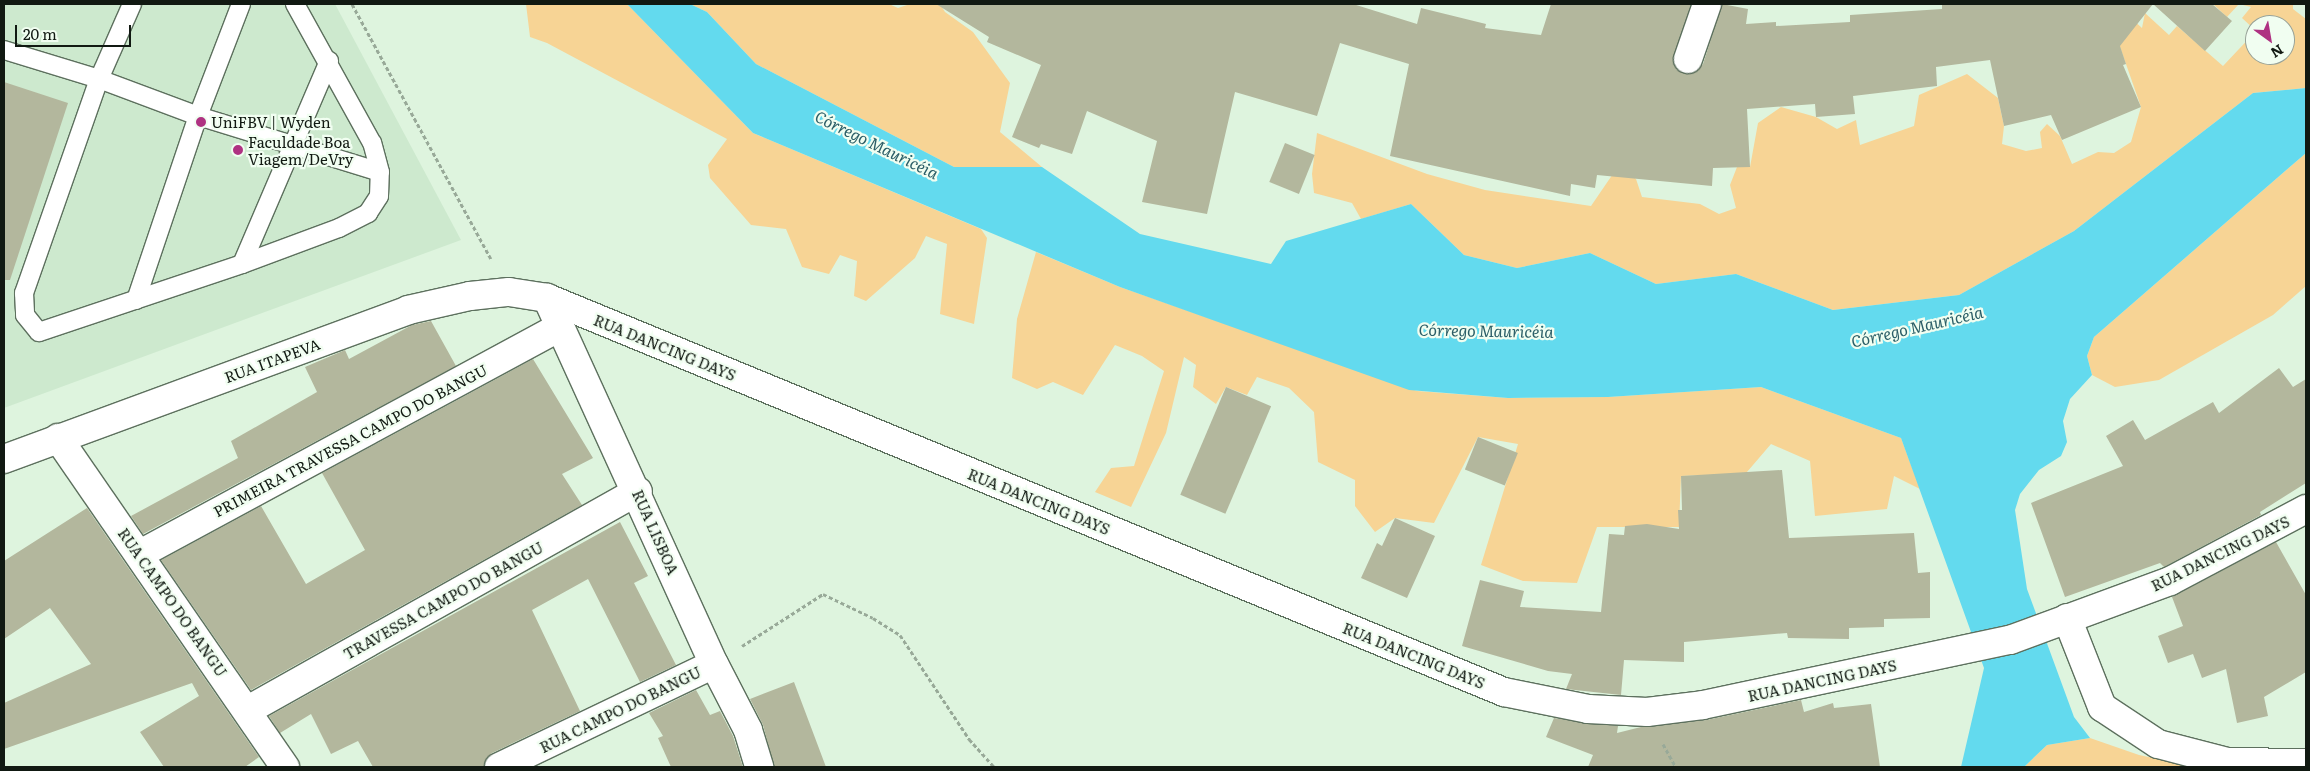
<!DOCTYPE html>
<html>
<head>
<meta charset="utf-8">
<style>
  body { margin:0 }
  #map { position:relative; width:2310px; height:771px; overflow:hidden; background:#def4de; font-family:Literata,serif }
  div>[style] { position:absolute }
  .built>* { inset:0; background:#cde9ce }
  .green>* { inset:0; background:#f7d495 }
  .water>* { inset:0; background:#63daee }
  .building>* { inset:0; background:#b3b79d; transform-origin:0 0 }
  .path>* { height:3px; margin-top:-1.5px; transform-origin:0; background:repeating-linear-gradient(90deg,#98a998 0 4px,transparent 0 6.5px) }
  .roads { filter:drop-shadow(1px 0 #5d705e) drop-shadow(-1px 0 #5d705e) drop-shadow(0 1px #5d705e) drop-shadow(0 -1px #5d705e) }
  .lane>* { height:18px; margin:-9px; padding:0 9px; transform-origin:9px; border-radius:9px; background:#fff }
  .street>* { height:28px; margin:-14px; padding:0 14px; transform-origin:14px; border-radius:14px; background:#fff }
  .dots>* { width:14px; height:14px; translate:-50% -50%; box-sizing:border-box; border:2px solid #f1fef1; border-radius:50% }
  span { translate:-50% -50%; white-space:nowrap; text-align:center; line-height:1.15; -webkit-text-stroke:4.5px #f1fef1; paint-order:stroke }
  .poi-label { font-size:15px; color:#111912 }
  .left { translate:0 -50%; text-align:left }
  .street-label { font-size:15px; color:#111912 }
  .water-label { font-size:16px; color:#2b5e67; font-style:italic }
  .frame { position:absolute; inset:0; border:5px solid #111912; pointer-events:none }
  .north { position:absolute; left:2245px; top:15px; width:50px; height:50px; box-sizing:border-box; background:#f1fef1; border:1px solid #97a298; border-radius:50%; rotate:148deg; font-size:14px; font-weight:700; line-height:20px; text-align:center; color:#111912 }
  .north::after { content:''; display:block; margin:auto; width:18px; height:22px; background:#af3282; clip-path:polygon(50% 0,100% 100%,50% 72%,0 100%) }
  .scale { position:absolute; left:15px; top:25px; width:116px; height:22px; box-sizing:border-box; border:2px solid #111912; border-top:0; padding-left:6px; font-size:15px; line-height:18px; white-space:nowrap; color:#111912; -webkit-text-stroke:4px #f1fef1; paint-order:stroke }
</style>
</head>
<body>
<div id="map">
  <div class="built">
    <div style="clip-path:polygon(4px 4px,335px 4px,461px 240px,4px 408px)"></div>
  </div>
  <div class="green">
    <div style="clip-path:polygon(526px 4px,627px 4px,753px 133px,981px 229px,987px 238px,974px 324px,940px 314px,947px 244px,926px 236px,915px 258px,866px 301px,854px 296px,857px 261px,840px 255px,829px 274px,802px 267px,786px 229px,751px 225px,710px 178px,708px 165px,727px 139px,547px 43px,530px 37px)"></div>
    <div style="clip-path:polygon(690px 4px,889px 4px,898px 8px,910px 4px,940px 4px,945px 12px,973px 32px,1010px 83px,1000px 132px,1042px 167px,954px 167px,756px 64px,707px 12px)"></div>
    <div style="clip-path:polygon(2213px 4px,2293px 4px,2293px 9px,2306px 19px,2306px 88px,2253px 93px,2074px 231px,1959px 295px,1833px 310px,1736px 274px,1656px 284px,1590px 253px,1517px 268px,1464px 255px,1411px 204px,1361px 219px,1352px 203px,1314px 193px,1312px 174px,1317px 133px,1427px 174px,1485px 190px,1591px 206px,1619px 165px,1636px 179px,1642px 197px,1700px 204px,1719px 214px,1736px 208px,1730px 185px,1737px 167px,1750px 167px,1758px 123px,1781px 107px,1816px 117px,1837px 129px,1856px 120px,1860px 145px,1914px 126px,1919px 95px,1967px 74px,1998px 98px,2004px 126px,2002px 144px,2026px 151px,2042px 148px,2040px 132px,2047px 124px,2060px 136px,2072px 164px,2098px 152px,2114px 153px,2131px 142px,2141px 107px,2112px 24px,2131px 18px,2142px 28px,2145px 13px,2169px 35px,2177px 26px,2223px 66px,2255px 32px,2255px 55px,2285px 55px,2285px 25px,2255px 25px,2255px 30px,2242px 18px,2251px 7px,2239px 4px,2227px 17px)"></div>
    <div style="clip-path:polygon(2306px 153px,2306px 286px,2273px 315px,2159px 380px,2115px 387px,2092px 375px,2087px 356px,2094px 337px)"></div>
    <div style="clip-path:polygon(1036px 252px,1120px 287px,1417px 391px,1508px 398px,1608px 397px,1761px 387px,1901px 438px,1920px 489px,1894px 476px,1887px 509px,1815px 516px,1810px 461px,1771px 444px,1747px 472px,1748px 558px,1706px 475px,1681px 476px,1679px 527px,1597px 527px,1577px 583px,1523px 581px,1481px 565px,1518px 444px,1478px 437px,1434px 523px,1395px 518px,1375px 532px,1355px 506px,1355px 480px,1318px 462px,1314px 412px,1289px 388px,1257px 377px,1247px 395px,1226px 387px,1216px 404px,1193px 387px,1196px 365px,1184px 357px,1166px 433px,1131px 507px,1095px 492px,1111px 468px,1134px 466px,1164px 371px,1142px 356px,1115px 345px,1083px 395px,1053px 382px,1037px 389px,1012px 378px,1017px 319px)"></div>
    <div style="clip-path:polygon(2090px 738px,2139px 755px,2197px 767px,2024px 767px,2047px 745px)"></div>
  </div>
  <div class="water">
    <div style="clip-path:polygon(627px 4px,690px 4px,707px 12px,756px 64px,954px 167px,1042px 167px,1140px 234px,1271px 264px,1286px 241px,1411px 204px,1464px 255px,1517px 268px,1590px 253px,1656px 284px,1736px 274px,1833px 310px,1959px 295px,2074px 231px,2253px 93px,2306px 88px,2306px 153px,2094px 337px,2087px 356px,2092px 375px,2070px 399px,2063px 421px,2067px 442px,2061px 456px,2039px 470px,2020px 494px,2015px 510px,2027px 589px,2074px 717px,2090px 738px,2047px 745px,2024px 767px,1961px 767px,1984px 668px,1901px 438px,1761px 387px,1608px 397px,1508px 398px,1409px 390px,1120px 287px,753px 133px)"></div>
  </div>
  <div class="building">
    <div style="clip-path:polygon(936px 4px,1353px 4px,1417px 24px,1421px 8px,1486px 24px,1485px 28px,1541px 35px,1551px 4px,1691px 4px,1673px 61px,1677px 70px,1690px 74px,1703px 64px,1722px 4px,1748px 9px,1746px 24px,1776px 22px,1776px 26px,1850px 22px,1850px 15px,1942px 9px,1942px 4px,2212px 4px,2232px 21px,2205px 51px,2153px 4px,2120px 46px,2126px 64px,2123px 65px,2141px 107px,2062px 140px,2051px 115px,2004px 126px,1990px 60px,1936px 67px,1937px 86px,1853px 96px,1855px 114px,1816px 117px,1815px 104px,1747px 109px,1750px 167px,1713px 168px,1712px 186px,1597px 175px,1595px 188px,1571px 184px,1570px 196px,1390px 156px,1409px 64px,1340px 43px,1317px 116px,1235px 92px,1207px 214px,1142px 202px,1157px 141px,1087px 111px,1072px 154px,1041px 144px,1039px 148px,1012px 137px,1041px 65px,987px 42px,989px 37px)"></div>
    <div style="clip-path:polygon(4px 82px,68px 103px,10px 280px,4px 280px)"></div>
    <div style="left:1285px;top:143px;width:32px;height:42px;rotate:22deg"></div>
    <div style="clip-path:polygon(431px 321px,456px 366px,143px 534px,131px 516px,238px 458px,231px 441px,317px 392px,305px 367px,345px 350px,349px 359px,412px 325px)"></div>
    <div style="clip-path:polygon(533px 359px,593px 458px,562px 474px,582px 505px,251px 690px,161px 560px,261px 506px,306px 584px,365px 550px,322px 473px)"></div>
    <div style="clip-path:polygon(2279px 368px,2293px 387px,2306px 379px,2306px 483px,2260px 512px,2261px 515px,2164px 567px,2160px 563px,2065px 597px,2031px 503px,2123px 466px,2106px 436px,2133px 420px,2145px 440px,2213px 402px,2219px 413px)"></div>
    <div style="left:1226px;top:387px;width:49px;height:117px;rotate:23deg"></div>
    <div style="left:1478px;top:437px;width:43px;height:35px;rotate:22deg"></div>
    <div style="clip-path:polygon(1782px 470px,1789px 538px,1914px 533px,1918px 573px,1930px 572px,1930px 618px,1884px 619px,1884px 627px,1849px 628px,1849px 639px,1788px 638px,1787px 633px,1684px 642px,1684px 662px,1624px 660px,1621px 695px,1566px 689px,1572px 674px,1548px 671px,1462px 646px,1480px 580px,1524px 591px,1520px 607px,1601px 612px,1609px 534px,1624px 535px,1625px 526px,1647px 524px,1679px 529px,1678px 510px,1682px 510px,1681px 476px)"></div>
    <div style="clip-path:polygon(87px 508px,259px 757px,245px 767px,164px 767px,140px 732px,199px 696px,192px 683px,4px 749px,4px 703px,91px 664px,50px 608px,4px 639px,4px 561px)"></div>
    <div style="clip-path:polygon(1395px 518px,1435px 536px,1407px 598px,1361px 578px,1377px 543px,1382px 546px)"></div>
    <div style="clip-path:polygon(620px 522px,648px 576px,634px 583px,676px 665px,640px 682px,588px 579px,532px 610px,580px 711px,492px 753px,486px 759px,484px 767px,373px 767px,358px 741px,331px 754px,311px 714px,280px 733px,269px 716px)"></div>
    <div style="clip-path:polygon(2276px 542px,2306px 595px,2306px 672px,2264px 697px,2268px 716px,2237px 723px,2226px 669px,2202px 678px,2193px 654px,2168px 663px,2158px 636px,2183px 626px,2172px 597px)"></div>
    <div style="clip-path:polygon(794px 682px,826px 767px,774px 767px,763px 725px,750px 699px)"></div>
    <div style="clip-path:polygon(696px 690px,710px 715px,720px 711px,733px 736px,743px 767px,671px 767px,658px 738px,663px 736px,649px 713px)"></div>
    <div style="clip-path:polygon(1801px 700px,1804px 712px,1833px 703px,1834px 708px,1871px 704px,1880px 767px,1588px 767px,1593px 755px,1546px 737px,1554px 718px,1618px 726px,1617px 733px,1641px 727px,1706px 720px)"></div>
  </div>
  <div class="path">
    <div style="left:352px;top:4px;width:290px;rotate:61.4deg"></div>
    <div style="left:742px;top:646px;width:96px;rotate:-32.7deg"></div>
    <div style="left:823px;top:594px;width:55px;rotate:25.6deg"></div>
    <div style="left:873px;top:618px;width:32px;rotate:32deg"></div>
    <div style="left:900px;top:635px;width:125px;rotate:56.4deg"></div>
    <div style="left:969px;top:739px;width:38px;rotate:48deg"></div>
    <div style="left:1663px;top:744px;width:26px;rotate:61deg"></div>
  </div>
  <div class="roads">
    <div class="lane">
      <div style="left:132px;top:4px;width:82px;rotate:113.7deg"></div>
      <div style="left:99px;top:79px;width:227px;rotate:109.3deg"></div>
      <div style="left:24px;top:293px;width:22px;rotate:87deg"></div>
      <div style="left:25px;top:315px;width:22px;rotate:51deg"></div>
      <div style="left:39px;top:332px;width:214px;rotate:-18.5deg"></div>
      <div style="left:242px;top:264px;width:103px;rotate:-20.4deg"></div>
      <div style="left:339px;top:228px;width:33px;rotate:-27deg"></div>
      <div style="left:368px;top:213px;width:20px;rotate:-57deg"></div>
      <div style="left:379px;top:196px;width:24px;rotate:-88deg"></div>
      <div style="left:380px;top:172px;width:30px;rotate:-105deg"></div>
      <div style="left:372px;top:143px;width:159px;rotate:-119deg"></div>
      <div style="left:4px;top:50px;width:99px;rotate:17deg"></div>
      <div style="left:99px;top:79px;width:106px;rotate:20.5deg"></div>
      <div style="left:198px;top:116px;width:190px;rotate:17.1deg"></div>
      <div style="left:242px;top:264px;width:221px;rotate:-66.8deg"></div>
      <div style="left:136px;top:300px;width:194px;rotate:-71.4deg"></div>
      <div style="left:198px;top:116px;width:120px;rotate:-69deg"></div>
    </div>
    <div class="street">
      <div style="left:1688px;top:59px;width:58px;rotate:-70.9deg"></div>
      <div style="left:547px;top:298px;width:402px;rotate:65.5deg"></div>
      <div style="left:714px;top:664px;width:74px;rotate:62.7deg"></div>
      <div style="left:748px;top:730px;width:39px;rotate:73deg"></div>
      <div style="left:58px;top:438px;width:400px;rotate:55.4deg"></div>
      <div style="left:4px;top:459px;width:431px;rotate:-20.2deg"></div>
      <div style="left:408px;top:310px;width:64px;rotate:-12.7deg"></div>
      <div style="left:470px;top:296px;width:39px;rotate:-6deg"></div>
      <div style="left:509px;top:292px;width:38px;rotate:9deg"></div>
      <div style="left:547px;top:298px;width:1035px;rotate:22.38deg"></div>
      <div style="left:1504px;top:692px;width:86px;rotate:11.4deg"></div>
      <div style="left:1588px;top:709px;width:59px;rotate:2.9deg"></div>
      <div style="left:1647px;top:712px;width:56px;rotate:-7.1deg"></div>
      <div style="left:1703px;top:705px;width:314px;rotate:-12deg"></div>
      <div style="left:2010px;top:640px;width:171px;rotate:-20.2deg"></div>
      <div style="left:2170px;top:581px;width:154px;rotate:-27.9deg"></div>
      <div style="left:140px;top:554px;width:477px;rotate:-28.4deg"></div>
      <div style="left:2067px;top:618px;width:96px;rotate:68.5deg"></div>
      <div style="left:2102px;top:707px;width:67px;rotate:33.5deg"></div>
      <div style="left:2158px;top:744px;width:71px;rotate:14.6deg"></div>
      <div style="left:2227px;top:762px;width:79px;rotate:0.7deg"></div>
      <div style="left:248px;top:710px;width:447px;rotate:-29.3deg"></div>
      <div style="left:499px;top:767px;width:238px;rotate:-25.6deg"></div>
    </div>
  </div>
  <div class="dots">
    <div style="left:201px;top:122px;background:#af3282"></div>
    <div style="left:238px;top:150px;background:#af3282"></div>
  </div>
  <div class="poi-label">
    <span class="left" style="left:211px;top:122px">UniFBV | Wyden</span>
    <span class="left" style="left:248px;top:150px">Faculdade Boa<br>Viagem/DeVry</span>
  </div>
  <div class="street-label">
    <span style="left:665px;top:347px;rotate:22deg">RUA DANCING DAYS</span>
    <span style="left:272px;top:360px;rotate:-20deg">RUA ITAPEVA</span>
    <span style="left:350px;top:440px;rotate:-28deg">PRIMEIRA TRAVESSA CAMPO DO BANGU</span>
    <span style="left:1039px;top:501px;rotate:22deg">RUA DANCING DAYS</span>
    <span style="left:656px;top:532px;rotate:66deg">RUA LISBOA</span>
    <span style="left:2220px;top:553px;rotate:-26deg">RUA DANCING DAYS</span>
    <span style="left:443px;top:600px;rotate:-29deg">TRAVESSA CAMPO DO BANGU</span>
    <span style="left:173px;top:602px;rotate:55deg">RUA CAMPO DO BANGU</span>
    <span style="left:1414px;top:655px;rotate:22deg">RUA DANCING DAYS</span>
    <span style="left:1822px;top:680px;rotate:-12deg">RUA DANCING DAYS</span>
    <span style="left:620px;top:709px;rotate:-26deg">RUA CAMPO DO BANGU</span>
  </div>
  <div class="water-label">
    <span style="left:877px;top:144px;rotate:26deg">Córrego Mauricéia</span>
    <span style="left:1917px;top:326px;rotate:-13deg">Córrego Mauricéia</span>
    <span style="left:1486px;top:330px;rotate:1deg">Córrego Mauricéia</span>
  </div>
  <div class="frame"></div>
  <div class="north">N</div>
  <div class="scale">20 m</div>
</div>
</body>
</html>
